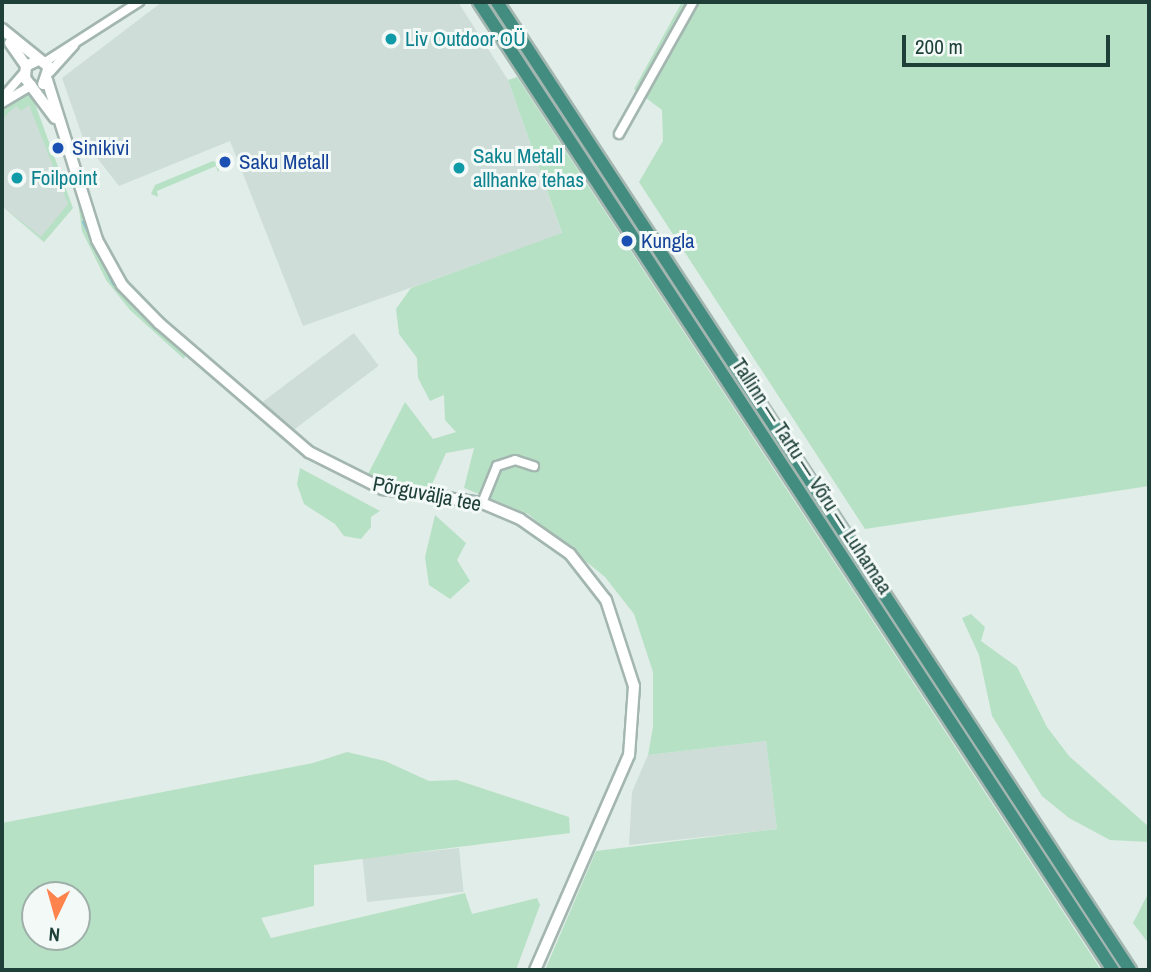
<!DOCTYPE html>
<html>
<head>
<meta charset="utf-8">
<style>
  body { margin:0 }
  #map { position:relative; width:1151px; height:972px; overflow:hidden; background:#e1ede8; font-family:"Archivo Narrow",sans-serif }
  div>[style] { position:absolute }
  .built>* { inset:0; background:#ceddd7; transform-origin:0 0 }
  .green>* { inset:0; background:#b7e1c5 }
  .stream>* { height:2px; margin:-1px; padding:0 1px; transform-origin:1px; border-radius:1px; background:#82c6d9 }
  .roads { filter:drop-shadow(2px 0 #a3b6b0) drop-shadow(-2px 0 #a3b6b0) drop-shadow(0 2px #a3b6b0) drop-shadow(0 -2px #a3b6b0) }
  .minor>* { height:8px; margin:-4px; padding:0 4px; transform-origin:4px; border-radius:4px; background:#fff }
  .tertiary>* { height:10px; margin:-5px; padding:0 5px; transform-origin:5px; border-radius:5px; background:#fff }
  .trunk>* { height:12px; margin:-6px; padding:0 6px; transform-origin:6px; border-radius:6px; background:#438c80 }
  .dots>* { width:19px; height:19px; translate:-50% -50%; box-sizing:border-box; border:4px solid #f2f9f6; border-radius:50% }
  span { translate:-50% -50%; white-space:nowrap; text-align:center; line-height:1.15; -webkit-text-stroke:6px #f2f9f6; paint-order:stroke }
  .culture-label { font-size:21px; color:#0d838f }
  .left { translate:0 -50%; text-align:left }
  .transit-label { font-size:21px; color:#164399 }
  .street-label { font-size:21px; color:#1f4039 }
  .frame { position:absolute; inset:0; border:4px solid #1f4039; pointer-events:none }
  .north { position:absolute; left:21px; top:881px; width:70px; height:70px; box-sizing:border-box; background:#f2f9f6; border:2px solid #9eafaa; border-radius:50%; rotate:185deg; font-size:19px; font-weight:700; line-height:28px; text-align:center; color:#1f4039 }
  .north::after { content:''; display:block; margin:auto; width:24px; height:32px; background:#ff834d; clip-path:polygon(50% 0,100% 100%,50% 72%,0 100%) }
  .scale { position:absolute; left:902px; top:35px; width:208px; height:32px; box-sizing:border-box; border:4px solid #1f4039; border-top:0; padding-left:9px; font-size:21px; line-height:24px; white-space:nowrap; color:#1f4039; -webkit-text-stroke:5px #f2f9f6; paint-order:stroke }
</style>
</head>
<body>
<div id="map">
  <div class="built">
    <div style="clip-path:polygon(162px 2px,458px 2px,508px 80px,562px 234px,303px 326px,230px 141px,119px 186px,84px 141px,62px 78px)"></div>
    <div style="clip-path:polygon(17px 100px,31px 102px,72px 209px,44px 242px,2px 206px,2px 114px)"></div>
    <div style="left:354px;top:333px;width:41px;height:115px;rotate:53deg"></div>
    <div style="clip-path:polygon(766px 741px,777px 829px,629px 845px,632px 792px,648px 755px)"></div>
    <div style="left:459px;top:848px;width:44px;height:97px;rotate:84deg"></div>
  </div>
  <div class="green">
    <div style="clip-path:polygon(682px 2px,1149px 2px,1149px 486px,865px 529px,639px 182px,663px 141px,662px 110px,634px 89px)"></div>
    <div style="clip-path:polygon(517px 77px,1101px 970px,545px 970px,596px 851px,777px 829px,766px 741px,648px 755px,653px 727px,653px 672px,634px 614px,605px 577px,528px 514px,464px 488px,474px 448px,446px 453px,429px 491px,366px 478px,405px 402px,433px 439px,456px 432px,445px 420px,444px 395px,430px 401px,418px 378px,417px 358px,399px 334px,396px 309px,411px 288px,562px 233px,508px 80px)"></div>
    <div style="clip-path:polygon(21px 90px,30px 93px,34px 101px,73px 208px,44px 242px,2px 206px,41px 237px,68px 204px,29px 105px,21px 111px,16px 106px,2px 119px,2px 107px)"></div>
    <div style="clip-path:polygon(213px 161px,222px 164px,218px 172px,216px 166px,157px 191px,158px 197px,151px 194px,155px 185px)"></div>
    <div style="clip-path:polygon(78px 202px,99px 256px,115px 283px,186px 353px,184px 359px,130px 310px,106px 280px,82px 231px)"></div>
    <div style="clip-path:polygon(300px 468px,380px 511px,371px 517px,371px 527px,361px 539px,344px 536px,335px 524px,304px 504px,297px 484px)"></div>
    <div style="clip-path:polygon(435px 515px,466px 543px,457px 560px,470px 581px,450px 599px,429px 585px,425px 557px)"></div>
    <div style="clip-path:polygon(971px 614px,985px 627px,981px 641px,1017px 667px,1047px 727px,1069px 756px,1149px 827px,1149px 842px,1110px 840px,1069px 818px,1042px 796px,992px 716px,979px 655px,962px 618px)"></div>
    <div style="clip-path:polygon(evenodd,347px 752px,385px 761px,429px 781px,457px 780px,569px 817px,570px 833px,314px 865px,314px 906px,261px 918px,271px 938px,465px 893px,472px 914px,537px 898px,540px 905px,516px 970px,2px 970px,2px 823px,313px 763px,347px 752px,35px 895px,77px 895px,77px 937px,35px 937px,35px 895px)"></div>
    <div style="clip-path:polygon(1149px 892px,1149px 944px,1133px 923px)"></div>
  </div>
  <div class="stream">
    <div style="left:83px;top:222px;width:69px;rotate:64.2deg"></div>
    <div style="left:113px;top:284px;width:93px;rotate:44.1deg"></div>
  </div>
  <div class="roads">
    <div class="minor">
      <div style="left:45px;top:62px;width:112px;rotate:-32.6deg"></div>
      <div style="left:50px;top:72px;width:36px;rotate:-48deg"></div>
      <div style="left:3px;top:97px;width:32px;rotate:-49deg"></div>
      <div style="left:2px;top:103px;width:35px;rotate:-31deg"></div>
      <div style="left:619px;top:134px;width:151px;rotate:-60.7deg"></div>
      <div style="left:482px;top:503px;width:40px;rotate:-68deg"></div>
      <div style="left:497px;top:466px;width:19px;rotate:-18deg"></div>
      <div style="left:515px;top:460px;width:20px;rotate:18deg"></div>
    </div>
    <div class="tertiary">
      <div style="left:2px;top:29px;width:60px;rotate:39deg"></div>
      <div style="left:49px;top:67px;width:18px;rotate:109deg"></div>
      <div style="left:10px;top:43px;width:28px;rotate:55deg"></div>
      <div style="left:38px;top:60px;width:13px;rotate:153deg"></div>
      <div style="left:26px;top:66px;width:12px;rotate:95deg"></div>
      <div style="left:25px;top:78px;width:50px;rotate:53.1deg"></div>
      <div style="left:47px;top:80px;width:168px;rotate:72.6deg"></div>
      <div style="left:97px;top:240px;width:51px;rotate:60.9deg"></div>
      <div style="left:122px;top:285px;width:53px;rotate:45.8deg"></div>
      <div style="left:159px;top:323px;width:198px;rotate:40.7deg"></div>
      <div style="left:309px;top:452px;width:83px;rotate:26.6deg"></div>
      <div style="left:383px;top:489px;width:100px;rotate:8deg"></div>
      <div style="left:482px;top:503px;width:41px;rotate:22.8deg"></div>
      <div style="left:520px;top:519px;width:61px;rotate:35deg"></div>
      <div style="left:570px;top:554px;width:58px;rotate:52deg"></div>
      <div style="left:606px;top:600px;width:90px;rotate:72deg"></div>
      <div style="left:634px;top:686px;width:69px;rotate:94.1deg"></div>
      <div style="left:629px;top:755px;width:235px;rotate:113.6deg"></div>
    </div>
    <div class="trunk">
      <div style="left:479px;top:2px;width:1157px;rotate:56.78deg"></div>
      <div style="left:497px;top:2px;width:1157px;rotate:56.82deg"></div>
    </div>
  </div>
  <div class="dots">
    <div style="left:391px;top:39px;background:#0f9aa8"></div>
    <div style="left:58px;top:148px;background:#1a4fb4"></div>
    <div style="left:225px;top:162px;background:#1a4fb4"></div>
    <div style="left:459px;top:168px;background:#0f9aa8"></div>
    <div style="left:17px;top:178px;background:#0f9aa8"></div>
    <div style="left:627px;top:241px;background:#1a4fb4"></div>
  </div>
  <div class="culture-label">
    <span class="left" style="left:405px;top:39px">Liv Outdoor OÜ</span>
    <span class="left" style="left:473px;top:168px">Saku Metall<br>allhanke tehas</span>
    <span class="left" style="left:31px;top:178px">Foilpoint</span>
  </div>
  <div class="transit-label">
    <span class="left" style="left:72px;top:148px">Sinikivi</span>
    <span class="left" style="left:239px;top:162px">Saku Metall</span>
    <span class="left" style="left:641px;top:241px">Kungla</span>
  </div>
  <div class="street-label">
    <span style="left:812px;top:476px;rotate:57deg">Tallinn — Tartu — Võru — Luhamaa</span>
    <span style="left:427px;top:494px;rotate:11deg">Põrguvälja tee</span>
  </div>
  <div class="frame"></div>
  <div class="north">N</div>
  <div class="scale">200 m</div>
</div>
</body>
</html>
